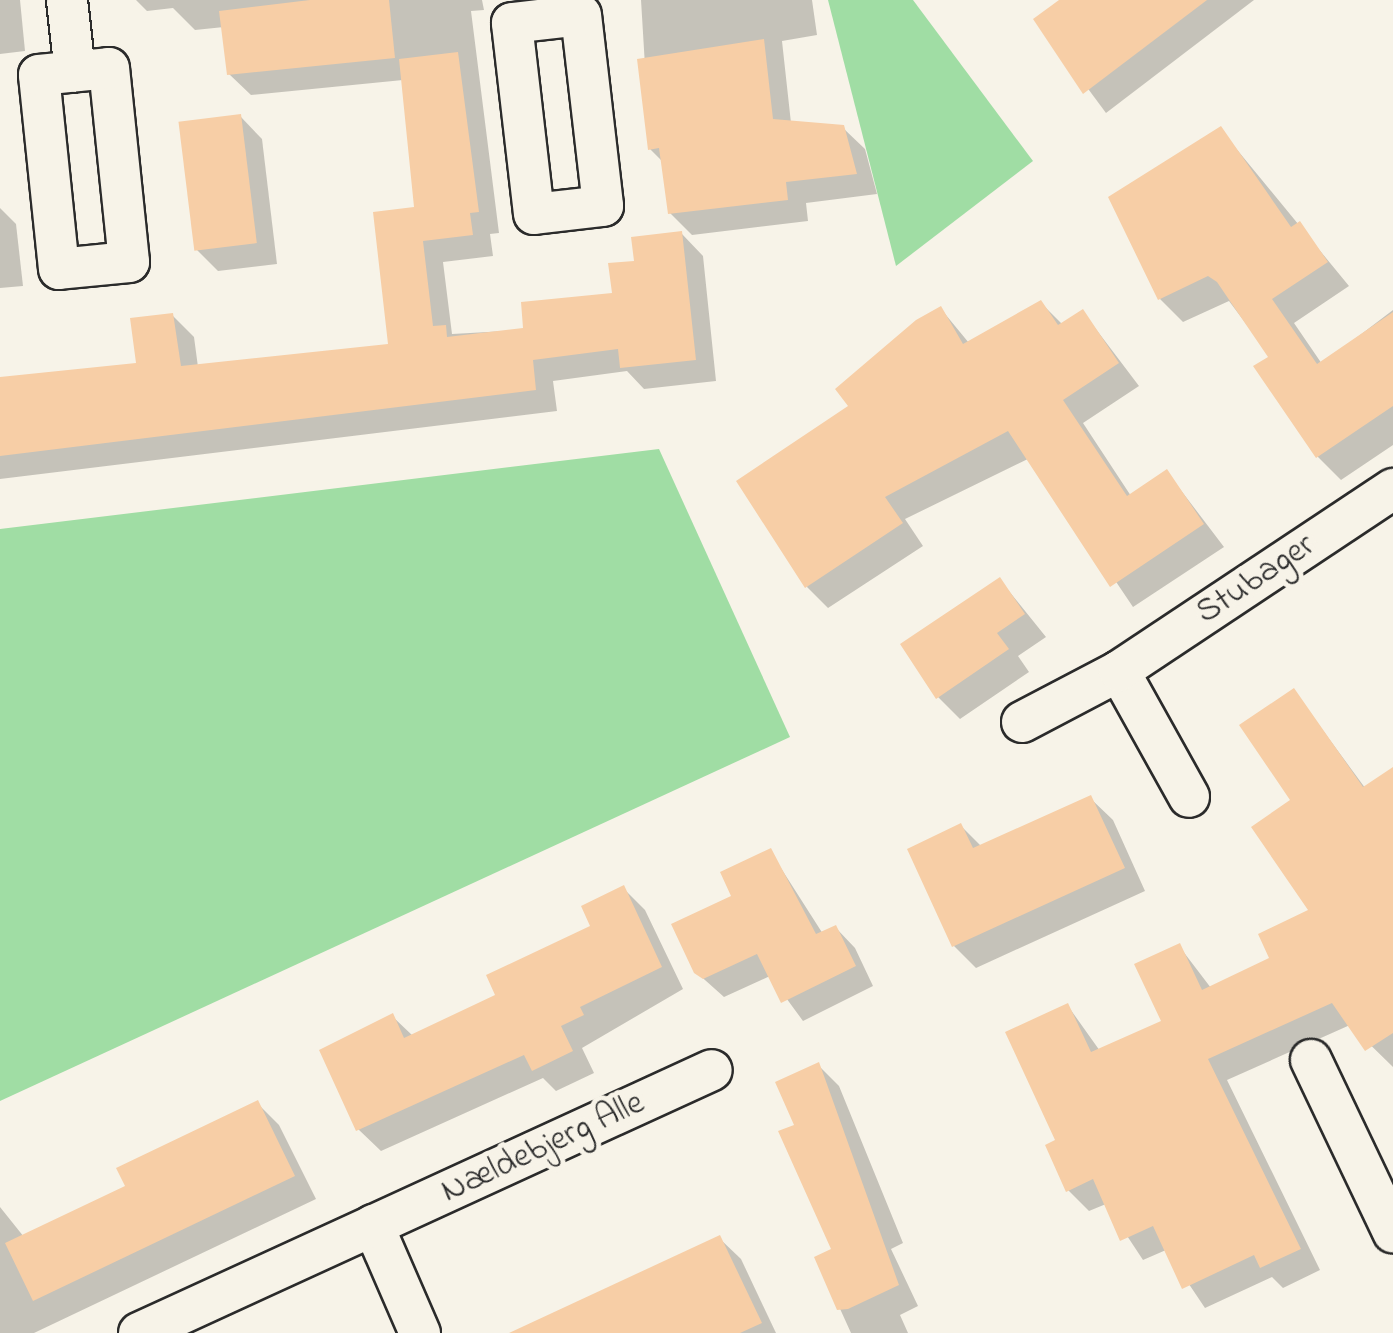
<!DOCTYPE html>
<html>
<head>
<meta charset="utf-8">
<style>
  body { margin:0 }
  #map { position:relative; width:1393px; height:1333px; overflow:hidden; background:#f7f3e8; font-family:"Indie Flower",sans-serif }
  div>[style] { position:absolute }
  .green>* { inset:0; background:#a0dda4 }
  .shadow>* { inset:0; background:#0003 }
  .building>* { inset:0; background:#f7cea6; transform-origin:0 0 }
  .roads { filter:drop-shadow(2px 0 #2b2b2b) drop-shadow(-2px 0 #2b2b2b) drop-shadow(0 2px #2b2b2b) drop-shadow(0 -2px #2b2b2b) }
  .minor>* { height:40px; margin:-20px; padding:0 20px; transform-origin:20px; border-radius:20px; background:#f7f3e8 }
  span { translate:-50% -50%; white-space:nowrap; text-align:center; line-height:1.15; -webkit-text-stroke:10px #f7f3e8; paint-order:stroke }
  .street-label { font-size:35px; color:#2b2b2b }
</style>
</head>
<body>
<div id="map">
  <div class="green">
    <div style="clip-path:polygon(828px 0,913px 0,1033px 161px,896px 266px)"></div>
    <div style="clip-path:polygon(659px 449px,790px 737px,0 1101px,0 529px)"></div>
  </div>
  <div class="shadow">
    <div style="clip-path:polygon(0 0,20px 0,25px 51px,0 54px)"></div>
    <div style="clip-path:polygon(136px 0,482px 0,484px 10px,471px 11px,499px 233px,490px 234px,493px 256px,443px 262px,452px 334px,526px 330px,614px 295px,637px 264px,682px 234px,703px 256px,716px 381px,644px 389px,627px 371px,553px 381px,557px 411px,0 479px,0 379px,139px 365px,172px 315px,194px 337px,198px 367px,391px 346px,416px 209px,403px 80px,251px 95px,229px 74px,224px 27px,195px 30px,173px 8px,147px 11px)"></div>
    <div style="clip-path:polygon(641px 0,812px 0,817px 35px,782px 41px,791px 123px,843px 128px,865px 149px,877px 194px,806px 203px,808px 221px,692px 235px,670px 213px,663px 162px,650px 149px)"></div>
    <div style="clip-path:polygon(1063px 0,1254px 0,1106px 113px,1037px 20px)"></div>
    <div style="clip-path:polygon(240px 116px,262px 139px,277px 264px,218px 271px,196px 249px)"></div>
    <div style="clip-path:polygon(1220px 129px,1349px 286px,1294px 323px,1322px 364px,1393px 310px,1393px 445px,1341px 480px,1318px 457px,1271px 357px,1229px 301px,1183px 322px,1160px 299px)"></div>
    <div style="clip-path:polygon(0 208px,16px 224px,23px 286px,0 288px)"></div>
    <div style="clip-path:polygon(1041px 303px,1063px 325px,1083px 312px,1139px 386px,1083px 423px,1131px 496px,1167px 472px,1224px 547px,1133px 607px,1032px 457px,905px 519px,923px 546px,828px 608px,807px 587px,852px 406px,941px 309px,969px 343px)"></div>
    <div style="clip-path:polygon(1000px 580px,1046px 637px,1018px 656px,1029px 672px,960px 719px,938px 697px)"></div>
    <div style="clip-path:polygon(1294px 691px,1393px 826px,1393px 1067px,1350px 1025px,1227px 1080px,1320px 1270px,1283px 1288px,1272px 1277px,1205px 1308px,1166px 1250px,1143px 1260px,1106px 1204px,1089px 1211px,1068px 1190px,1058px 1141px,1068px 1006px,1100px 1051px,1164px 1022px,1179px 946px,1211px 988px,1272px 959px,1311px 911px,1293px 801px)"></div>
    <div style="clip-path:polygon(1090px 798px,1113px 820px,1145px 891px,976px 968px,954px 946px,961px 826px,982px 847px)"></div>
    <div style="clip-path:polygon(770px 851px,823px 934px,836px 928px,855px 948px,873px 986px,803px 1021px,770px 976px,724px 997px,696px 972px)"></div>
    <div style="clip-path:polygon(623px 888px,645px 910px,683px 989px,582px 1048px,594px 1073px,556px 1091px,543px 1078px,381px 1151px,358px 1129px,392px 1016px,413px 1036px,499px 996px,594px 927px)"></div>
    <div style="clip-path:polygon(818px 1065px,839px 1086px,903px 1243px,891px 1249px,918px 1306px,900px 1315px,908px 1333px,851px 1333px,817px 1258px,834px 1250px,797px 1126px)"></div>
    <div style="clip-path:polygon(257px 1103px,279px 1125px,316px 1199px,34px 1333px,0 1333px,0 1207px,24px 1237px,128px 1188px)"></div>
    <div style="clip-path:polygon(719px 1238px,741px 1259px,776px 1333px,529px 1333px)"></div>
  </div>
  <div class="building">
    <div style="clip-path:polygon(310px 0,389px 0,395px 58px,227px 75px,219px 11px)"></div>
    <div style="clip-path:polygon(1059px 0,1207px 0,1083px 94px,1033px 19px)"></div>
    <div style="clip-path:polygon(764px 39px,773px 119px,844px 125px,857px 174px,786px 182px,788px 200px,668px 214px,659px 148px,648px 150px,637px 59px)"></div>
    <div style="clip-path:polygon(458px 52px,479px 212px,470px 213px,473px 235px,423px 241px,433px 326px,446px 325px,447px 337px,523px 328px,521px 302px,612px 293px,608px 263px,634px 261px,631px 237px,682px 231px,696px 360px,620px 368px,618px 349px,533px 360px,536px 390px,0 456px,0 377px,136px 363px,130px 318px,173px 313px,181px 366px,388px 344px,373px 212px,414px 207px,399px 59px)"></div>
    <div style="left:241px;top:114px;width:130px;height:63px;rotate:83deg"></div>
    <div style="clip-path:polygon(1221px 126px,1291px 227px,1300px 221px,1328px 262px,1272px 299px,1317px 364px,1393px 312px,1393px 406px,1316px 458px,1253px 366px,1268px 357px,1217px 282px,1208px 276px,1158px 300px,1108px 197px)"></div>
    <div style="clip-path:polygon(1041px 300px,1058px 325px,1083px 309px,1119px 363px,1063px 400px,1127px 496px,1167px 469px,1204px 524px,1110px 587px,1008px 431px,885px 497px,903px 523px,805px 588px,736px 481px,848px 406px,835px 389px,916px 320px,941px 306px,963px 344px)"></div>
    <div style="clip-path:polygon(1000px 577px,1025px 614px,997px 633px,1009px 649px,936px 699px,900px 644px)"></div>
    <div style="clip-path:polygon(1294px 688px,1363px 787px,1393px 767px,1393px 1033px,1365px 1051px,1332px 1003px,1208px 1059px,1301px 1249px,1260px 1268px,1254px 1255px,1182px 1289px,1153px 1226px,1120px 1241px,1093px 1179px,1066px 1192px,1045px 1145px,1055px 1140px,1005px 1032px,1068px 1003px,1091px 1052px,1161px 1021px,1134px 964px,1180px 943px,1202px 990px,1269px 958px,1258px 934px,1308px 910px,1251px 827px,1290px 800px,1239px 725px)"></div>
    <div style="clip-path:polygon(1091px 795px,1125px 868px,952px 947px,907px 849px,961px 823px,973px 848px)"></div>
    <div style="clip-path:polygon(771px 848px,816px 934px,836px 925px,856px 966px,781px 1003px,757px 954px,703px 979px,694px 973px,671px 924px,731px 896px,720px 872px)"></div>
    <div style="clip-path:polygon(624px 885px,662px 967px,580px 1007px,584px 1015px,561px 1026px,573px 1051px,532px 1071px,524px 1055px,356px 1131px,319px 1050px,393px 1013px,404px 1038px,495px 995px,486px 975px,590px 926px,581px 906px)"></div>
    <div style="clip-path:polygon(819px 1062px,899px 1285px,848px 1309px,837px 1310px,814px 1257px,831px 1249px,778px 1131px,794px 1125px,775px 1082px)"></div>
    <div style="clip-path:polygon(258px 1100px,295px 1176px,33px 1301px,5px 1243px,125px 1186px,116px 1168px)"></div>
    <div style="clip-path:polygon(720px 1235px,762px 1323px,740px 1333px,509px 1333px)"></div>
  </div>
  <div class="roads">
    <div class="minor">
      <div style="left:67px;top:0;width:72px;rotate:83.7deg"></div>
      <div style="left:581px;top:15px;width:192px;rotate:83.4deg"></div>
      <div style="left:603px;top:206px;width:69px;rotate:173.4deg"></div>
      <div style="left:534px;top:214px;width:192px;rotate:-96.6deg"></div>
      <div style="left:512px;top:23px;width:69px;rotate:-6.6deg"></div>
      <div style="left:109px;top:68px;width:195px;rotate:84.1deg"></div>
      <div style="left:129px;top:262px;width:70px;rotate:174.3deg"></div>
      <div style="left:59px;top:269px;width:195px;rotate:-95.9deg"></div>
      <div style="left:39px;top:75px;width:70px;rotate:-5.7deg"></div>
      <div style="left:1119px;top:671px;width:144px;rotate:60.9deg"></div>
      <div style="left:1022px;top:722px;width:110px;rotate:-27.7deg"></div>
      <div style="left:1119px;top:671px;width:329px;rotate:-33.6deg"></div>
      <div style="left:1311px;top:1060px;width:191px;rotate:64.5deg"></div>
      <div style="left:373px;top:1225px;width:118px;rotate:66.5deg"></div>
      <div style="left:139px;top:1333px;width:630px;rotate:-24.65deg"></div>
    </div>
  </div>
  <div class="street-label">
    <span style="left:1256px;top:580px;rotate:-34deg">Stubager</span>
    <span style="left:543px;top:1148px;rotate:-25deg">Nældebjerg Alle</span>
  </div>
</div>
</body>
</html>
